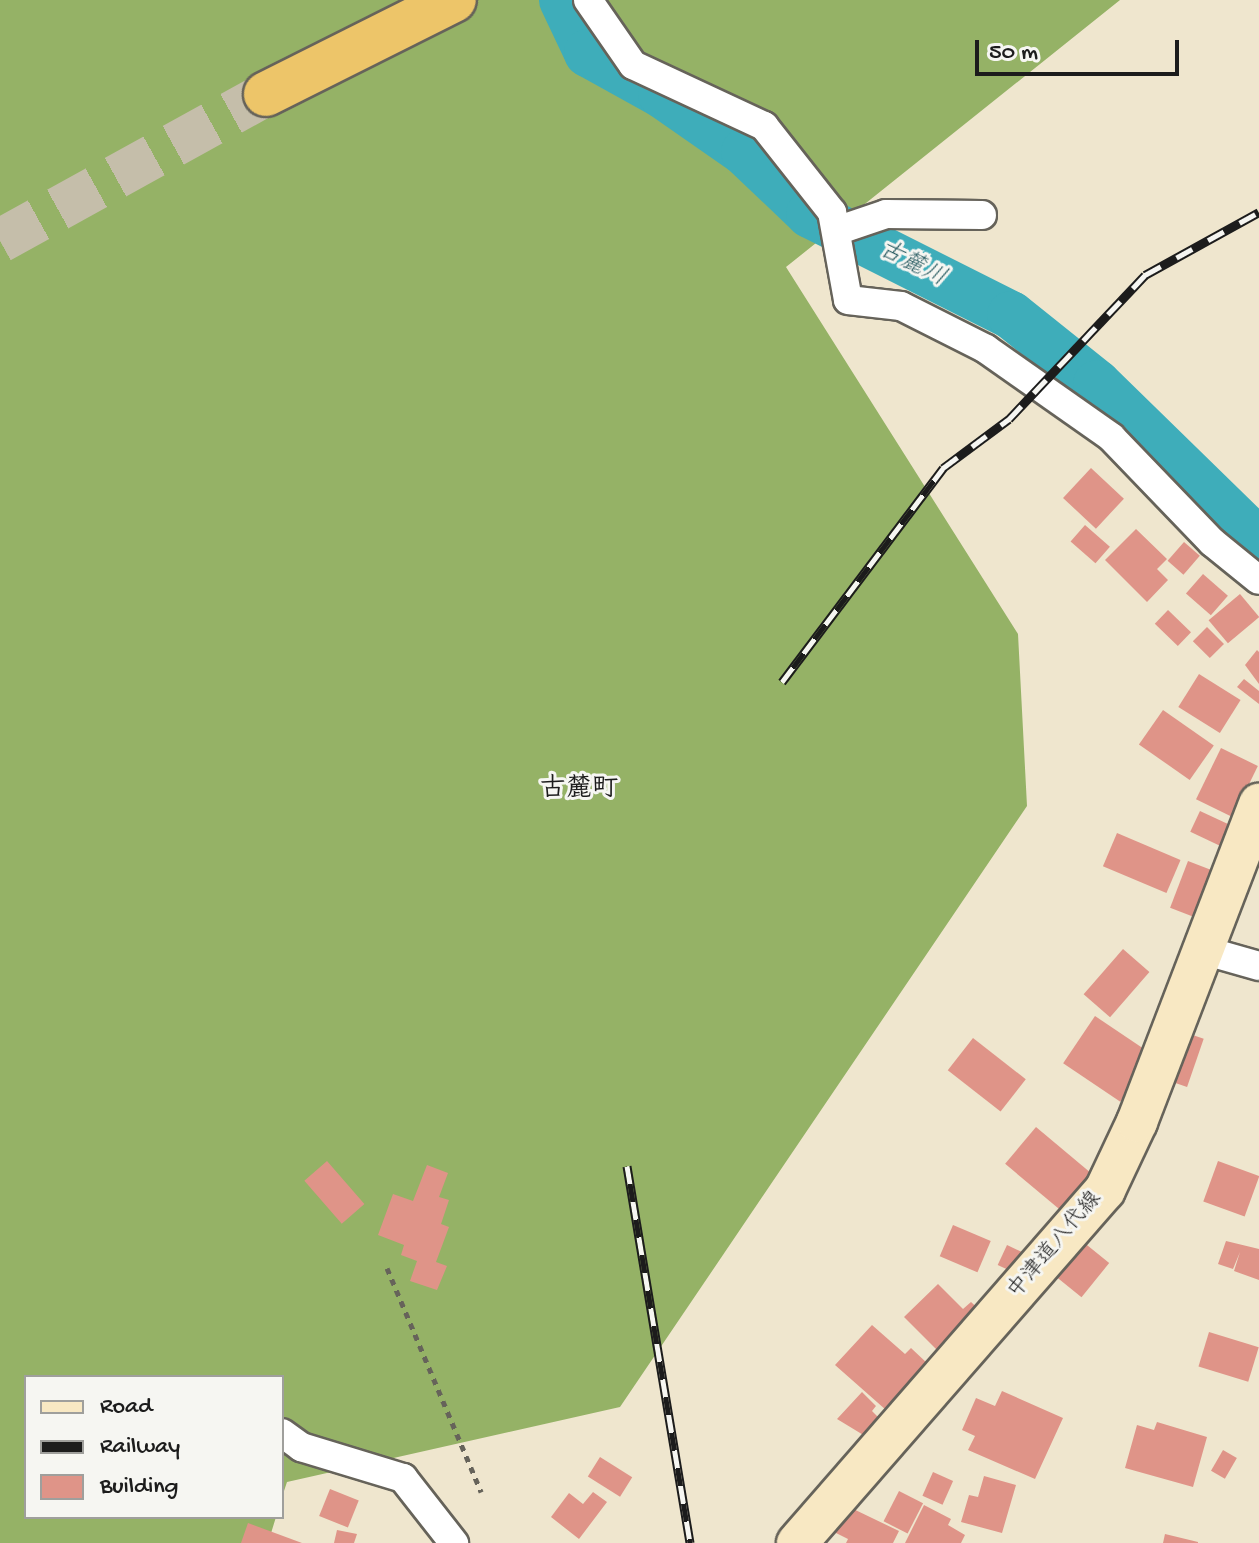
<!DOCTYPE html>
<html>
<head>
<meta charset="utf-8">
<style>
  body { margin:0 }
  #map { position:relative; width:1259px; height:1543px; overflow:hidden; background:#efe6ce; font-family:"Gochi Hand","Klee One",sans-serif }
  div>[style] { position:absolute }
  .forest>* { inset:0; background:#95b266 }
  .river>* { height:48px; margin:-24px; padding:0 24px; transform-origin:24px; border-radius:24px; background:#3eadba }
  .building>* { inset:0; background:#df9488; transform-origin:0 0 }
  .highway-tunnel>* { height:44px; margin-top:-22px; transform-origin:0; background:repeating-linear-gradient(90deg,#c5beaa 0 44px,transparent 0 66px) }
  .path>* { height:5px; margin-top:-2.5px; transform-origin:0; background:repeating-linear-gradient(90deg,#66635a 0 6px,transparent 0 12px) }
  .roads { filter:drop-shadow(2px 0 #66635a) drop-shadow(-2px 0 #66635a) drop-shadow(0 2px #66635a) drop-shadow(0 -2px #66635a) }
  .street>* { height:28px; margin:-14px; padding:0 14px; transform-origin:14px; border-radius:14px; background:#fff }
  .secondary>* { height:40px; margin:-20px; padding:0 20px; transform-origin:20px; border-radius:20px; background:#f8e8c3 }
  .highway>* { height:44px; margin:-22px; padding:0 22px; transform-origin:22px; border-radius:22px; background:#edc569 }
  .rail>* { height:9px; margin-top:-4.5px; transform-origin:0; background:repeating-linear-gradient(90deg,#f6f6f2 0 18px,#1c1c1c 0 36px); box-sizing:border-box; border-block:2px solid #1c1c1c }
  span { translate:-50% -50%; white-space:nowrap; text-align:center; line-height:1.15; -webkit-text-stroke:6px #f6f6f2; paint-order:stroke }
  .street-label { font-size:22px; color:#1c1c1c }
  .water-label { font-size:24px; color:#2b5d63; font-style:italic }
  .quarter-label { font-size:26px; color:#1c1c1c; font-weight:700 }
  .legend { position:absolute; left:24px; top:1375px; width:260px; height:144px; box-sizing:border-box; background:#f6f6f2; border:2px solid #9f9f9c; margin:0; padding:10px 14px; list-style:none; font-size:24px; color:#1c1c1c }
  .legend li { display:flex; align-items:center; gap:16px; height:40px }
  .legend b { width:40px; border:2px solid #9f9f9c }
  .scale { position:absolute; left:975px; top:40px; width:204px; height:36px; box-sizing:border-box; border:4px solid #1c1c1c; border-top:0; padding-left:10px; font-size:24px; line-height:28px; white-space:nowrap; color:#1c1c1c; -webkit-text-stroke:6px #f6f6f2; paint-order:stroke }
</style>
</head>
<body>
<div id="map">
  <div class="forest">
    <div style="clip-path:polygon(0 0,1120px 0,786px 267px,1018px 634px,1027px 806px,620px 1407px,287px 1482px,282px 1497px,282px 1377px,26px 1377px,26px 1517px,276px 1517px,268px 1543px,0 1543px)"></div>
  </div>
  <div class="river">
    <div style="left:563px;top:0;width:59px;rotate:64.7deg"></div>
    <div style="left:588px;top:53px;width:85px;rotate:29deg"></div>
    <div style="left:662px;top:94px;width:101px;rotate:34.9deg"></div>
    <div style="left:745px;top:152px;width:90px;rotate:43.6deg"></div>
    <div style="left:810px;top:214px;width:225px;rotate:26.7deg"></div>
    <div style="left:1011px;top:315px;width:110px;rotate:38.7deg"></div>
    <div style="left:1097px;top:384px;width:226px;rotate:44.3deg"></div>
  </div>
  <div class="building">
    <div style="left:1091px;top:468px;width:45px;height:41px;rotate:43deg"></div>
    <div style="left:1085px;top:525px;width:33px;height:22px;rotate:41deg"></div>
    <div style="clip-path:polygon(1136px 529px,1167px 559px,1157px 569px,1168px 580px,1147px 602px,1105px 560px)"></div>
    <div style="left:1184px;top:542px;width:21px;height:25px;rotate:41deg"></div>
    <div style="left:1203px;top:574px;width:33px;height:26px;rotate:41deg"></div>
    <div style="left:1240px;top:594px;width:30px;height:41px;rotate:50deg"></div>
    <div style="left:1168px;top:610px;width:32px;height:19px;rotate:44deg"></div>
    <div style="left:1207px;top:627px;width:24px;height:20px;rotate:45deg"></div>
    <div style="clip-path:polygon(1257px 650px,1259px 652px,1259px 684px,1245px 665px)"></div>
    <div style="left:1199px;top:674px;width:49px;height:39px;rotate:32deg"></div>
    <div style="clip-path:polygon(1244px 679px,1259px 691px,1259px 704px,1237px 687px)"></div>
    <div style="left:1163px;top:710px;width:62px;height:42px;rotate:35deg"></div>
    <div style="left:1221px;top:748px;width:41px;height:57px;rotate:26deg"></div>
    <div style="left:1200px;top:811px;width:35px;height:23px;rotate:25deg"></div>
    <div style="left:1117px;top:833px;width:69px;height:36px;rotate:23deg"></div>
    <div style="left:1188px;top:861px;width:25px;height:50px;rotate:21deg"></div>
    <div style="left:1123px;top:949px;width:35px;height:60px;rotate:41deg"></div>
    <div style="left:1095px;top:1016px;width:69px;height:57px;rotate:34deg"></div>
    <div style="left:1181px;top:1031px;width:24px;height:51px;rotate:19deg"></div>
    <div style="left:973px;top:1038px;width:67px;height:41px;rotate:38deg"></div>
    <div style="left:1036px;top:1127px;width:81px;height:48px;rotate:40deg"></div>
    <div style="left:327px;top:1161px;width:57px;height:30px;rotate:49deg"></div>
    <div style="left:1218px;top:1161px;width:44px;height:43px;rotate:20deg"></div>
    <div style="clip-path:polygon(427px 1165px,448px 1173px,439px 1197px,449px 1200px,441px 1224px,449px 1227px,436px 1262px,447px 1266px,437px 1290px,410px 1281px,417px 1261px,401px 1255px,404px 1245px,378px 1235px,393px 1194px,413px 1201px)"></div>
    <div style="left:953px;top:1225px;width:41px;height:34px;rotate:23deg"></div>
    <div style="left:1082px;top:1241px;width:35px;height:44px;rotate:39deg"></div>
    <div style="clip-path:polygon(1226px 1241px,1259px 1249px,1259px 1280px,1234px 1271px,1240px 1252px,1233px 1269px,1218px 1264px)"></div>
    <div style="left:1007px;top:1245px;width:23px;height:22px;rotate:25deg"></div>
    <div style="clip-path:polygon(938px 1284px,963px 1309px,971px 1302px,986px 1316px,944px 1357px,904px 1317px)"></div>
    <div style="clip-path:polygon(872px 1325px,905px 1354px,911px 1348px,928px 1364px,886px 1410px,835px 1365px)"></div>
    <div style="left:1209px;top:1332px;width:52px;height:36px;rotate:17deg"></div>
    <div style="clip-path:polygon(1002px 1391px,1063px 1418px,1035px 1479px,968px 1450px,975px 1436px,962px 1430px,976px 1398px,995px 1406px)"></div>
    <div style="clip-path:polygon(862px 1392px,876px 1406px,872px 1411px,881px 1420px,865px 1436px,837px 1419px)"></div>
    <div style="clip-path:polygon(1157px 1422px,1207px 1437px,1193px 1487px,1125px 1468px,1137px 1425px,1154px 1430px)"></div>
    <div style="left:1223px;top:1450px;width:16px;height:24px;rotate:30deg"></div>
    <div style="left:600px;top:1457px;width:38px;height:23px;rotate:32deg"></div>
    <div style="left:933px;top:1472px;width:22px;height:26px;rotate:24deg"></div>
    <div style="clip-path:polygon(984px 1476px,1016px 1485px,1002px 1533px,961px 1522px,969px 1495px,978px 1497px)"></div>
    <div style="left:330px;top:1489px;width:31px;height:29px;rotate:22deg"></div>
    <div style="left:899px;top:1491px;width:27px;height:34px;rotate:27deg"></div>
    <div style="clip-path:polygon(593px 1492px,607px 1502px,579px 1539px,551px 1517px,569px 1493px,583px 1504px)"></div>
    <div style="clip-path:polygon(845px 1505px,899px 1531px,893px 1543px,846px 1543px,848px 1539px,832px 1531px)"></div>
    <div style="clip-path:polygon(924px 1505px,951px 1519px,948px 1525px,965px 1535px,961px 1543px,905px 1543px)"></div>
    <div style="clip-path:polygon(248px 1523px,302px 1543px,241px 1543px)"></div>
    <div style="clip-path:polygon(337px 1530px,357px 1534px,354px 1543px,334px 1543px)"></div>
    <div style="clip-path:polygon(1165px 1534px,1198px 1542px,1198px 1543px,1163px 1543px)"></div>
  </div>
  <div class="highway-tunnel">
    <div style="left:0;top:241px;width:304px;rotate:-28.9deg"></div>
  </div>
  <div class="path">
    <div style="left:387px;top:1268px;width:243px;rotate:67.2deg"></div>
  </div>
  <div class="roads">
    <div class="street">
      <div style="left:588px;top:0;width:79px;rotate:55.3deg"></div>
      <div style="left:633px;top:65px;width:145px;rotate:25deg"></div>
      <div style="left:764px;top:126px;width:110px;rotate:51.7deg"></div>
      <div style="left:832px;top:212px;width:89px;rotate:79.7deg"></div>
      <div style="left:848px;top:300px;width:53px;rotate:6.5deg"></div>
      <div style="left:901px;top:306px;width:95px;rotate:26.8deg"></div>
      <div style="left:986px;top:349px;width:153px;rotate:35.1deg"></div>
      <div style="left:1111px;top:437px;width:146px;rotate:46.1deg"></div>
      <div style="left:1212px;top:542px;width:60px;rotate:39deg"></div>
      <div style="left:836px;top:231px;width:53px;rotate:-18.8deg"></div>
      <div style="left:886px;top:214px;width:96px;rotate:0.6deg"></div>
      <div style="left:1203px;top:950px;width:58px;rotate:15.9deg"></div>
      <div style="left:282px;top:1433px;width:24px;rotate:36deg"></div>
      <div style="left:301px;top:1447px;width:107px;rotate:16.9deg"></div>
      <div style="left:403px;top:1478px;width:83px;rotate:51.9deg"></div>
    </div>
    <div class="secondary">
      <div style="left:797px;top:1543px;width:468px;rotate:-48.9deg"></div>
      <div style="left:1105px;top:1190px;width:75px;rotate:-64.8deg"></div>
      <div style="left:1137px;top:1122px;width:341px;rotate:-69deg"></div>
    </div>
    <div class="highway">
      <div style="left:266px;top:94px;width:210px;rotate:-26.6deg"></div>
    </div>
  </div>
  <div class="rail">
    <div style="left:782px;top:682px;width:268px;rotate:-53deg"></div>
    <div style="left:943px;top:468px;width:82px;rotate:-36.6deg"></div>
    <div style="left:1009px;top:419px;width:198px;rotate:-46.6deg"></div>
    <div style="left:1145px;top:275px;width:130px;rotate:-28.9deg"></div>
    <div style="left:627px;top:1166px;width:382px;rotate:80.5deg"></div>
  </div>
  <div class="street-label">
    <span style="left:1056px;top:1246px;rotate:-50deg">中津道八代線</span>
  </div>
  <div class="water-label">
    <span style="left:912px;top:265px;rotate:27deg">古麓川</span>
  </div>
  <div class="quarter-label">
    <span style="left:579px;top:791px">古麓町</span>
  </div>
  <ul class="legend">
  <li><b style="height:10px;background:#f8e8c3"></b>Road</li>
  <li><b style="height:10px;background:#1c1c1c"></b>Railway</li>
  <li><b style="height:22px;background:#df9488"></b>Building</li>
  </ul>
  <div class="scale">50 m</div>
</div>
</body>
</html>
